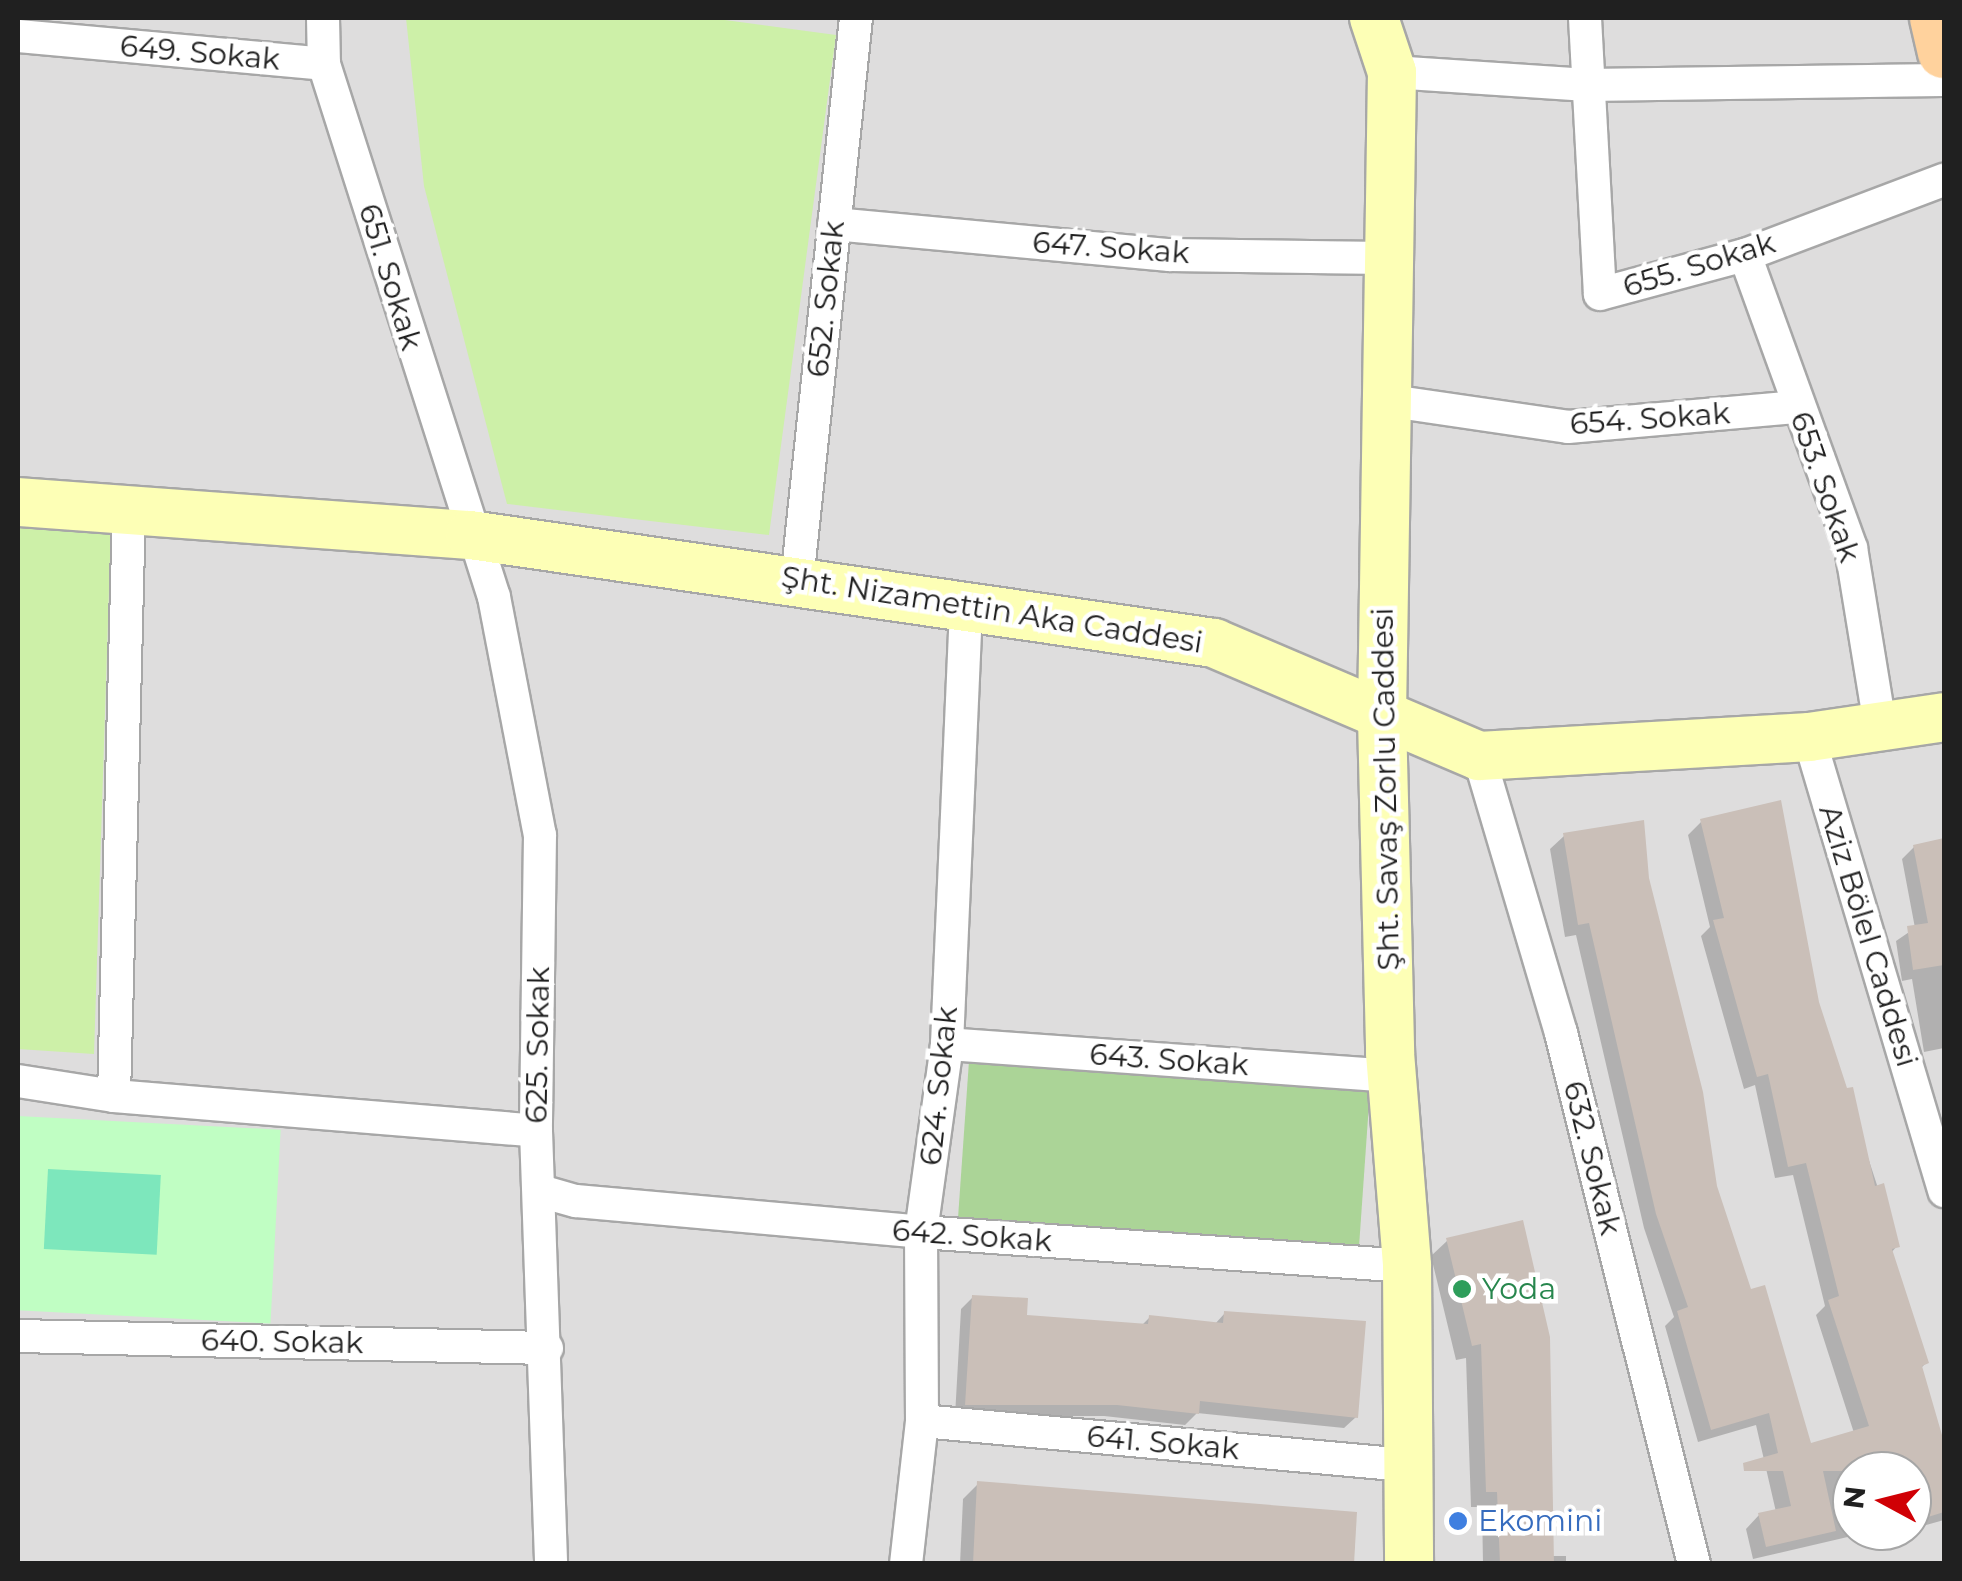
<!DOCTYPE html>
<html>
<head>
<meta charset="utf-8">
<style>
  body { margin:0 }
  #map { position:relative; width:1962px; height:1581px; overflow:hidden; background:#f2ede6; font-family:Montserrat,sans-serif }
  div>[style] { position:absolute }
  .residential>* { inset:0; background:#dedddd }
  .grass>* { inset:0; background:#cdf0a8 }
  .forest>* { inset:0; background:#abd497; transform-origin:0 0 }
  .park>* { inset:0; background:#c0fec3; transform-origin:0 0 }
  .pitch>* { inset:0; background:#7de7bc; transform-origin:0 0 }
  .shadow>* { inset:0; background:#0003 }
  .building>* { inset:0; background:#cabfb8 }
  .roads { filter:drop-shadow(2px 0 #a7a7a7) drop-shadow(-2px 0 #a7a7a7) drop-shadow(0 2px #a7a7a7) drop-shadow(0 -2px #a7a7a7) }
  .street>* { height:32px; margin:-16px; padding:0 16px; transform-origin:16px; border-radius:16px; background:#fff }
  .secondary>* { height:48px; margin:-24px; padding:0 24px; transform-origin:24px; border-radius:24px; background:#fdffb6 }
  .primary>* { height:52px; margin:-26px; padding:0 26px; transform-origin:26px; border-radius:26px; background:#ffd29d }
  .dots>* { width:28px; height:28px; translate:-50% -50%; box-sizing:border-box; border:5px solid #fff; border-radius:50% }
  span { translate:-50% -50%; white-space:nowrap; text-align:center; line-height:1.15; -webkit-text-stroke:9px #fff; paint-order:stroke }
  .street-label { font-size:30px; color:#202020 }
  .leisure-label { font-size:30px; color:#27864d }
  .left { translate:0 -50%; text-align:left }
  .shop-label { font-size:30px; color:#366cbe }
  .frame { position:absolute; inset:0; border:20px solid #202020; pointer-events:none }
  .north { position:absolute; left:1832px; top:1451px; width:100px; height:100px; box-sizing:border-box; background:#fff; border:2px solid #a6a6a6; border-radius:50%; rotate:277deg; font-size:28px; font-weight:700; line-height:40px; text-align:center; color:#202020 }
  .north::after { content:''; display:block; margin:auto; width:35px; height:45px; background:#d00005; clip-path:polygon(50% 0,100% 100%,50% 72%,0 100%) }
</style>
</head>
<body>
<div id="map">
  <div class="residential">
    <div style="clip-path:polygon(evenodd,18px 18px,1944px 18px,1944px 1563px,18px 1563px,18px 18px,1852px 1471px,1912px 1471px,1912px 1531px,1852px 1531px,1852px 1471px)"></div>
  </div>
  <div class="grass">
    <div style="clip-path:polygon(406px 18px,710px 18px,836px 35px,769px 535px,507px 504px,424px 186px)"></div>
    <div style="clip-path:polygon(18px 520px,111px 527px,94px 1054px,18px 1049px)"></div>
  </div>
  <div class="forest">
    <div style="left:969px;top:1061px;width:402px;height:161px;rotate:4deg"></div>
  </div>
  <div class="park">
    <div style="left:18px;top:1116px;width:263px;height:194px;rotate:3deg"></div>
  </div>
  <div class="pitch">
    <div style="left:48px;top:1169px;width:113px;height:80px;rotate:3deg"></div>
  </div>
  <div class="shadow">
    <div style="clip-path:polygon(1701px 822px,1817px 1002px,1897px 1246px,1891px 1253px,1926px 1363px,1920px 1369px,1944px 1451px,1944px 1520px,1912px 1529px,1912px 1471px,1852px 1471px,1852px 1531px,1907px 1531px,1871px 1542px,1869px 1532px,1753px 1559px,1746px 1529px,1759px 1515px,1776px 1512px,1756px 1425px,1698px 1442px,1665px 1326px,1674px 1317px,1644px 1228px,1576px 935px,1565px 937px,1550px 849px,1564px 836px,1646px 879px,1715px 1186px,1749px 1292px,1810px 1446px,1854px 1433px,1816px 1315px,1825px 1306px,1793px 1175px,1775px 1178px,1755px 1085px,1744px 1089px,1701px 936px,1710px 927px,1688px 835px)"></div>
    <div style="clip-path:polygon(1944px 841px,1944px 1048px,1924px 1052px,1912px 979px,1902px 981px,1896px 941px,1915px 928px,1902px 859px,1914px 847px)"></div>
    <div style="clip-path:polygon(1448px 1240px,1552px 1556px,1566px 1556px,1566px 1564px,1483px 1564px,1482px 1507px,1471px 1507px,1466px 1358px,1456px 1360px,1431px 1256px)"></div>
    <div style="clip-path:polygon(973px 1297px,1024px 1318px,1141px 1326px,1150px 1317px,1214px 1325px,1225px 1313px,1356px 1417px,1344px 1428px,1197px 1413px,1185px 1425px,1104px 1416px,955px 1416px,961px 1309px)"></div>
    <div style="clip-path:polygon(978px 1484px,1351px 1564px,960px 1564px,963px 1499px)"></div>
  </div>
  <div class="building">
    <div style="clip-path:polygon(1781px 800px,1819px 1002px,1847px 1088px,1853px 1087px,1875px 1186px,1884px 1183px,1900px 1247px,1892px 1249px,1929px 1363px,1922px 1366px,1944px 1442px,1944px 1512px,1912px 1522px,1912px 1471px,1823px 1471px,1836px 1531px,1766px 1547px,1758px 1513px,1791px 1506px,1783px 1471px,1744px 1471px,1743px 1463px,1778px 1453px,1769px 1413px,1711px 1430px,1677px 1311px,1688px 1307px,1656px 1214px,1589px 923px,1578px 925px,1563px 833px,1644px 820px,1649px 878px,1703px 1092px,1717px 1186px,1751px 1289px,1765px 1285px,1811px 1443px,1869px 1426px,1828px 1300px,1839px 1296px,1806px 1163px,1788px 1167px,1768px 1074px,1757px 1077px,1713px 920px,1724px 918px,1700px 819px)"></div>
    <div style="clip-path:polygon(1944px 838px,1944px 965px,1913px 970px,1907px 926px,1928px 923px,1913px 845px)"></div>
    <div style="clip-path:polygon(1523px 1220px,1550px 1337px,1554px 1564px,1500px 1564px,1497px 1492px,1486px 1492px,1481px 1344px,1472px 1346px,1446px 1238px)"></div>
    <div style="clip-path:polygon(972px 1295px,1028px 1298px,1027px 1315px,1148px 1324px,1149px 1315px,1223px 1323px,1224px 1311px,1366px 1321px,1358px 1418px,1200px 1401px,1199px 1414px,1117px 1405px,965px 1405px)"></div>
    <div style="clip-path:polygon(977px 1481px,1357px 1512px,1354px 1564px,973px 1564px)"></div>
  </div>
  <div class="roads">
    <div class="street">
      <div style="left:323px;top:18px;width:46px;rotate:88.8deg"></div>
      <div style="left:324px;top:64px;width:559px;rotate:72.31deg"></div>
      <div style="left:494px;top:597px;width:242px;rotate:79.1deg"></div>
      <div style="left:540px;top:835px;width:296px;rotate:90.8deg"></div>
      <div style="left:536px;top:1131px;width:433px;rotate:88deg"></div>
      <div style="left:1585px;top:18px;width:276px;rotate:86.9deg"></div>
      <div style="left:1600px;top:294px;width:150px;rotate:-15.1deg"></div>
      <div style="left:1745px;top:255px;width:213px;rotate:-20.7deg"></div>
      <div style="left:18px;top:36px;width:307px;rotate:5.2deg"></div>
      <div style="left:1392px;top:72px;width:196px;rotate:3.8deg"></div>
      <div style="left:1588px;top:85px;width:356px;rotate:-0.8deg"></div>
      <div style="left:834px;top:224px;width:337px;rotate:5.3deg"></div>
      <div style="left:1170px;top:255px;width:218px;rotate:0.8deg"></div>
      <div style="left:1745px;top:255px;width:312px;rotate:70.1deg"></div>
      <div style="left:1851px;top:548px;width:180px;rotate:80.7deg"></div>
      <div style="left:1384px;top:400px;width:186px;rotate:8.3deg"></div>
      <div style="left:1568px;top:427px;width:231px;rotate:-5deg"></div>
      <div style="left:797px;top:581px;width:566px;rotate:-84.02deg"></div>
      <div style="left:1809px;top:737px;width:474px;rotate:73.4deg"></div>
      <div style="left:1479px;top:756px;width:289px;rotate:73.5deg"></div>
      <div style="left:1561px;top:1033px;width:547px;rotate:75.94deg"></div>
      <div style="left:947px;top:1044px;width:445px;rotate:4.1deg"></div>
      <div style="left:18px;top:1081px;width:97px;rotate:8.9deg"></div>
      <div style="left:114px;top:1096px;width:423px;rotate:4.7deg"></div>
      <div style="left:114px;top:1096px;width:587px;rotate:-88.54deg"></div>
      <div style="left:540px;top:1191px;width:37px;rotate:16deg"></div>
      <div style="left:576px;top:1201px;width:346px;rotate:5.1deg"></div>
      <div style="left:921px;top:1232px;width:487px;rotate:4deg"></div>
      <div style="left:18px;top:1336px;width:529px;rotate:1.3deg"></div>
      <div style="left:922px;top:1421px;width:483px;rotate:5.2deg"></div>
      <div style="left:906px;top:1564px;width:144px;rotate:-83.6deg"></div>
      <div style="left:922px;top:1421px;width:189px;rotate:-90.3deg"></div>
      <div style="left:921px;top:1232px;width:190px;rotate:-82.1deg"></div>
      <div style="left:947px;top:1044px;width:437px;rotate:-87.5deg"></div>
    </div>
    <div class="secondary">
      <div style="left:1374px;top:18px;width:57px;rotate:71.6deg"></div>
      <div style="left:1392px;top:72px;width:646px;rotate:90.89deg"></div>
      <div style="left:1382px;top:718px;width:335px;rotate:88.6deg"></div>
      <div style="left:1390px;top:1053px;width:214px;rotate:85.4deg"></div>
      <div style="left:1407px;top:1266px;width:298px;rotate:89.6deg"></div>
      <div style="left:18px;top:502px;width:453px;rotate:4.2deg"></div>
      <div style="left:470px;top:535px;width:752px;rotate:8.26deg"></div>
      <div style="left:1214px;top:643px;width:288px;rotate:23.1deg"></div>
      <div style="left:1479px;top:756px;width:331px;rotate:-3.3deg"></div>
      <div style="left:1809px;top:737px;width:136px;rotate:-8.4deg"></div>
    </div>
    <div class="primary">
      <div style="left:1936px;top:18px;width:35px;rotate:77deg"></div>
    </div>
  </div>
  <div class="dots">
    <div style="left:1462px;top:1289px;background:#2e9e5b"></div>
    <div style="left:1458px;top:1521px;background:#3f7fe0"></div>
  </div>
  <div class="street-label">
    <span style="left:200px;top:53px;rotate:5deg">649. Sokak</span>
    <span style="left:1111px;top:248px;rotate:4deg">647. Sokak</span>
    <span style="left:1699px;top:265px;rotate:-17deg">655. Sokak</span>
    <span style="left:390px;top:277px;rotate:73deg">651. Sokak</span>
    <span style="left:826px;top:299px;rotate:-84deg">652. Sokak</span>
    <span style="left:1650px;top:419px;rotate:-4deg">654. Sokak</span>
    <span style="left:1825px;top:487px;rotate:71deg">653. Sokak</span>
    <span style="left:992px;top:610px;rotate:9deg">Şht. Nizamettin Aka Caddesi</span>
    <span style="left:1386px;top:789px;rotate:-91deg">Şht. Savaş Zorlu Caddesi</span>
    <span style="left:1868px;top:936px;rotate:73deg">Aziz Bölel Caddesi</span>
    <span style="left:538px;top:1045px;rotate:-89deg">625. Sokak</span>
    <span style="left:1169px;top:1060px;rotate:4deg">643. Sokak</span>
    <span style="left:939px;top:1086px;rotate:-84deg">624. Sokak</span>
    <span style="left:1592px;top:1158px;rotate:76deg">632. Sokak</span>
    <span style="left:972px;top:1236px;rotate:4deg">642. Sokak</span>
    <span style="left:282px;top:1342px;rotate:1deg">640. Sokak</span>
    <span style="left:1163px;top:1443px;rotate:5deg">641. Sokak</span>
  </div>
  <div class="leisure-label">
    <span class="left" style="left:1482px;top:1289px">Yoda</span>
  </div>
  <div class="shop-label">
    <span class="left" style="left:1478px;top:1521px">Ekomini</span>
  </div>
  <div class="frame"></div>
  <div class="north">N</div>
</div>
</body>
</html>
